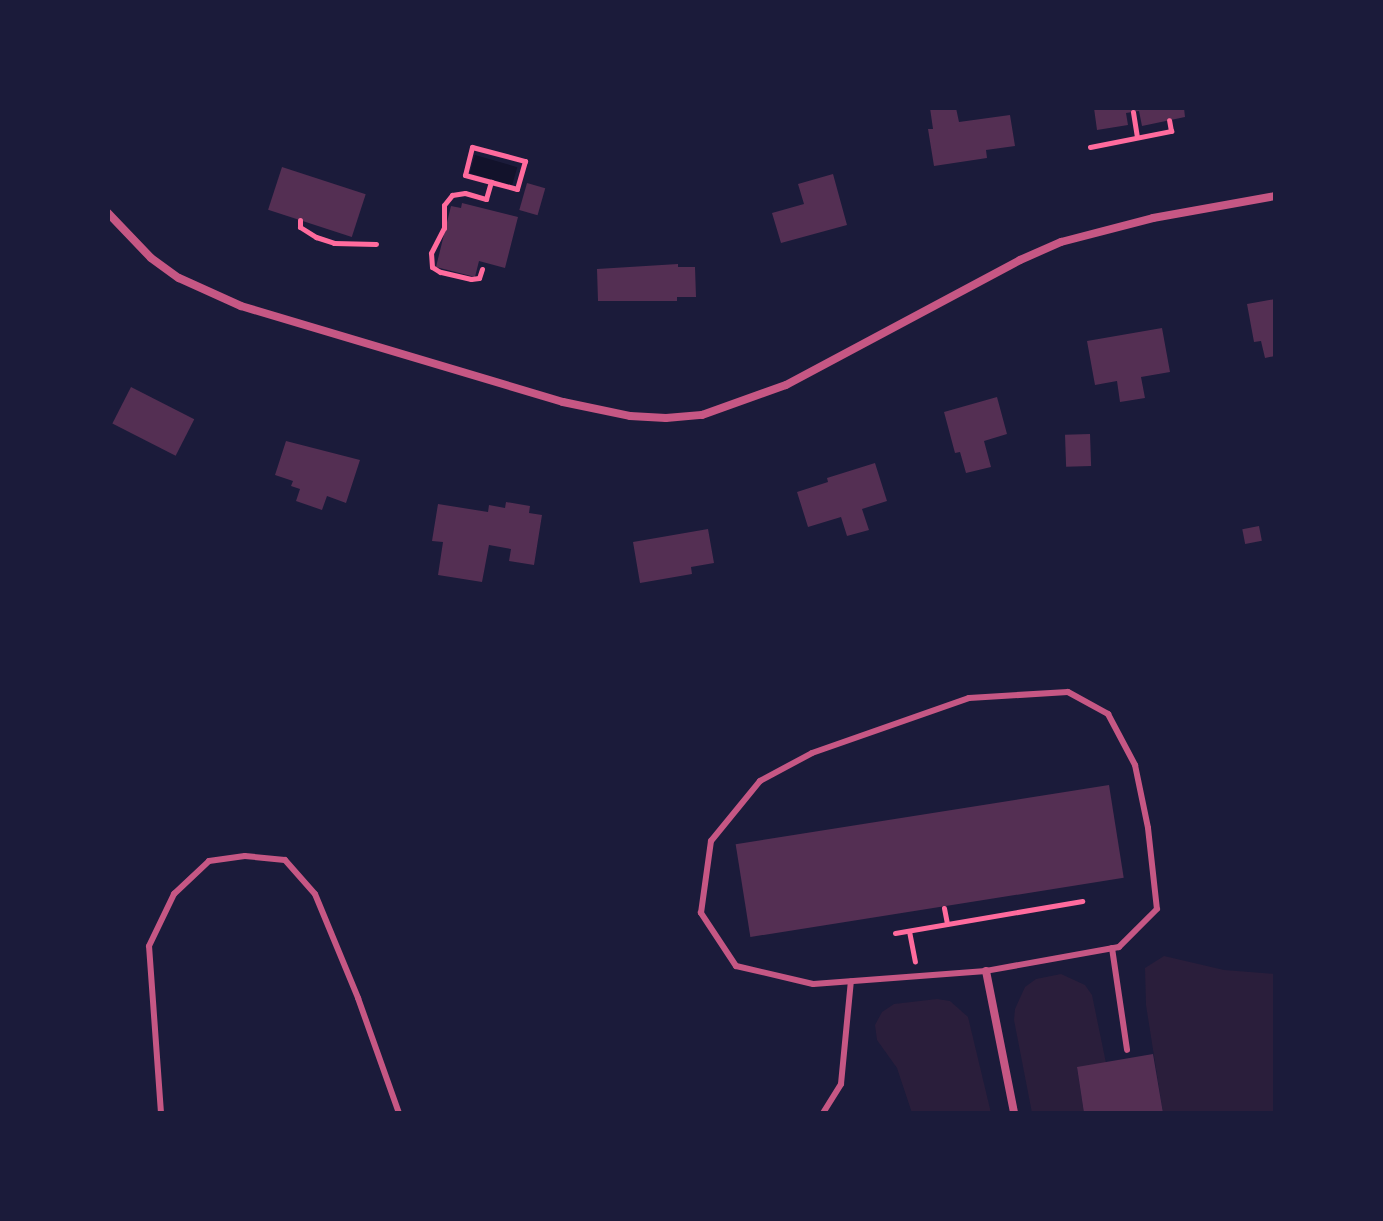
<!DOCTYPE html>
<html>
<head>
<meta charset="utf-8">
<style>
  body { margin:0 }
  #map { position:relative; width:1383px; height:1221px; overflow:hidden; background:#1b1b3a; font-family:"Fira Sans",sans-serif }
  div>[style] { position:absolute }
  .green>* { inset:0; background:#2a1e3b }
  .water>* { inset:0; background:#12122b; transform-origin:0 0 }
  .building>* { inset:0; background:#542f53; transform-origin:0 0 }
  .path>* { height:5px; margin:-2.5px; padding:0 2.5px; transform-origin:2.5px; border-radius:2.5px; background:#ff6b9d }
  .service>* { height:6px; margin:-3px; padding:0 3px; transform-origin:3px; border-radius:3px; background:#c65784 }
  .minor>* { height:8px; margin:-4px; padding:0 4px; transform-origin:4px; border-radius:4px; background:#c65784 }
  span { translate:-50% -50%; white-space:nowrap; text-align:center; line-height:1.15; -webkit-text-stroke:6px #1b1b3a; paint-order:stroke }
  .frame { position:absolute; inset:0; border:110px solid #1b1b3a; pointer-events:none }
</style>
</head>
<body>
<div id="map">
  <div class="green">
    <div style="clip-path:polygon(1164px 956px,1224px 970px,1275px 974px,1275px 1113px,1163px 1113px,1146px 1005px,1145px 968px)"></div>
    <div style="clip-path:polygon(1061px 974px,1085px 985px,1092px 995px,1106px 1063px,1077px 1068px,1084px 1113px,1032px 1113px,1014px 1020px,1015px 1009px,1025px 987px,1036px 979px)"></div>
    <div style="clip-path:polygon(937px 999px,950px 1001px,968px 1017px,991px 1113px,912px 1113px,897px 1068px,877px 1040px,875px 1025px,882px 1012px,894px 1004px)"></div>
  </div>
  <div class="water">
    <div style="left:475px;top:155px;width:44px;height:19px;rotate:16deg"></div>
  </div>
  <div class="building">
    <div style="clip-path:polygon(930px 108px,956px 108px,959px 122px,1010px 115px,1015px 146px,986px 150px,987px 158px,934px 166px,928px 129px,933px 129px)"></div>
    <div style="clip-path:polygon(1094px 108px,1184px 108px,1185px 117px,1142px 126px,1139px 111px,1126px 113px,1128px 125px,1097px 130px)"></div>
    <div style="left:282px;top:167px;width:88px;height:45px;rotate:18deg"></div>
    <div style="clip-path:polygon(833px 174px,847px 225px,781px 243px,772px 213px,804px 204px,798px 184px)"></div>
    <div style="left:527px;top:183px;width:19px;height:28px;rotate:16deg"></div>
    <div style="clip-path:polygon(462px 203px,518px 217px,505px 268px,479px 261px,475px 277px,436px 267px,451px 206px,461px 208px)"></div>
    <div style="clip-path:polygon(678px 264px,678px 267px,695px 267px,696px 297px,677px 297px,677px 301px,598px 301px,597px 269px)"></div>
    <div style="clip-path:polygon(1275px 299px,1275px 356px,1265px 358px,1261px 341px,1254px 342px,1247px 304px)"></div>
    <div style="clip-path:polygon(1162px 328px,1170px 372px,1141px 377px,1145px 398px,1120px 402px,1117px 381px,1095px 385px,1087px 341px)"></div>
    <div style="left:131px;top:387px;width:71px;height:41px;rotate:27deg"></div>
    <div style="clip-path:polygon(997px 397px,1007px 434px,984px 441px,991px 467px,966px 473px,960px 452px,955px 453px,944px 412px)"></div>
    <div style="left:1090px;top:434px;width:32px;height:25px;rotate:88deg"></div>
    <div style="clip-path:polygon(286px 441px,360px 460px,346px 503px,327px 496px,322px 510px,296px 501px,300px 489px,291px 486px,293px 481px,275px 475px)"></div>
    <div style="clip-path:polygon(875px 463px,887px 501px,862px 509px,869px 530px,847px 536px,841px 517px,808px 527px,797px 492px,828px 482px,827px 478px)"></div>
    <div style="clip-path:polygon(506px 502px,530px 506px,529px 513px,542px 515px,534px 565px,509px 561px,511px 549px,489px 545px,482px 582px,438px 575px,443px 542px,432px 541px,438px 504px,488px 512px,489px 505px,505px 508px)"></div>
    <div style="left:1259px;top:526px;width:15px;height:17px;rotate:79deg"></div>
    <div style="clip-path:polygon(708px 529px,714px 563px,691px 567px,692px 574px,640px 583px,633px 542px)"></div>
    <div style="left:1109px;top:785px;width:94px;height:378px;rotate:81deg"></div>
    <div style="clip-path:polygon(1153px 1054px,1163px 1113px,1084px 1113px,1077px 1067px)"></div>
  </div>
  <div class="path">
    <div style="left:1133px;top:112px;width:25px;rotate:81deg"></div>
    <div style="left:1090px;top:147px;width:83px;rotate:-11.2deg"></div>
    <div style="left:1171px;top:131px;width:11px;rotate:-100deg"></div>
    <div style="left:300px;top:220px;width:7px;rotate:90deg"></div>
    <div style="left:300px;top:227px;width:19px;rotate:32deg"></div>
    <div style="left:316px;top:237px;width:19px;rotate:18deg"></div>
    <div style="left:334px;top:243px;width:42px;rotate:1.4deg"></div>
    <div style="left:482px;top:269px;width:9px;rotate:108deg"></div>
    <div style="left:479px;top:278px;width:8px;rotate:173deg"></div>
    <div style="left:471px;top:279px;width:32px;rotate:-167deg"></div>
    <div style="left:440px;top:272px;width:9px;rotate:-148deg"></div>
    <div style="left:432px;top:267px;width:14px;rotate:-94deg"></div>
    <div style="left:431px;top:253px;width:28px;rotate:-63deg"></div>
    <div style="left:444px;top:228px;width:23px;rotate:-90deg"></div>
    <div style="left:444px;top:205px;width:13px;rotate:-51deg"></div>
    <div style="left:452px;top:195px;width:13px;rotate:-9deg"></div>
    <div style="left:465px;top:193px;width:22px;rotate:16deg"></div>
    <div style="left:486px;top:199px;width:18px;rotate:-74deg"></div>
    <div style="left:491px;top:182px;width:27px;rotate:-165deg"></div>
    <div style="left:465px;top:175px;width:29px;rotate:-76deg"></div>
    <div style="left:472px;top:147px;width:55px;rotate:14.8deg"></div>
    <div style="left:525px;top:161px;width:29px;rotate:106deg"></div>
    <div style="left:517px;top:189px;width:27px;rotate:-165deg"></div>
    <div style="left:944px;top:908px;width:16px;rotate:79deg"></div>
    <div style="left:909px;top:931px;width:31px;rotate:79deg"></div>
    <div style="left:895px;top:933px;width:190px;rotate:-9.7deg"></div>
  </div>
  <div class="service">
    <div style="left:1068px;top:692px;width:46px;rotate:28.8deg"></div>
    <div style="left:1108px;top:714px;width:58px;rotate:62.1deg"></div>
    <div style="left:1135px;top:765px;width:64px;rotate:78.3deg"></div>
    <div style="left:1148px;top:828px;width:81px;rotate:83.7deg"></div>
    <div style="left:1157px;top:909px;width:54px;rotate:135deg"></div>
    <div style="left:1119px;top:947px;width:135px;rotate:169.8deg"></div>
    <div style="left:986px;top:971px;width:173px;rotate:175.7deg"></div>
    <div style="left:813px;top:984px;width:79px;rotate:-166.8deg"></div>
    <div style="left:736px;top:966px;width:64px;rotate:-123.4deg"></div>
    <div style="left:701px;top:913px;width:73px;rotate:-82.1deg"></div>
    <div style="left:711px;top:841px;width:77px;rotate:-50.8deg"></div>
    <div style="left:760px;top:781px;width:59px;rotate:-28.3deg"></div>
    <div style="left:812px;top:753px;width:166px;rotate:-19.3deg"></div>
    <div style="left:969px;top:698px;width:99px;rotate:-3.5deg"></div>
    <div style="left:1112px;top:948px;width:103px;rotate:81.6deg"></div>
    <div style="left:161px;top:1113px;width:167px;rotate:-94.1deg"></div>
    <div style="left:149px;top:946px;width:58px;rotate:-64.3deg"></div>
    <div style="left:174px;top:894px;width:48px;rotate:-43.3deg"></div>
    <div style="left:209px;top:861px;width:36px;rotate:-8deg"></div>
    <div style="left:245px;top:856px;width:40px;rotate:5.7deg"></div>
    <div style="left:285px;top:860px;width:45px;rotate:48.6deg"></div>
    <div style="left:315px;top:894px;width:113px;rotate:67.5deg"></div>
    <div style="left:358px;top:998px;width:122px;rotate:70.4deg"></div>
    <div style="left:823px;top:1113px;width:34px;rotate:-58deg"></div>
    <div style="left:841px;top:1084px;width:103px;rotate:-84.5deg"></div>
  </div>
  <div class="minor">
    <div style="left:108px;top:213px;width:62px;rotate:46.3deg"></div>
    <div style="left:151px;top:258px;width:34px;rotate:36deg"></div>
    <div style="left:179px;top:278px;width:68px;rotate:24.3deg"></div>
    <div style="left:241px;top:306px;width:336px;rotate:16.6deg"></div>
    <div style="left:563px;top:402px;width:68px;rotate:11.8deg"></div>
    <div style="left:630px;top:416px;width:36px;rotate:3deg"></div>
    <div style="left:666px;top:418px;width:36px;rotate:-5deg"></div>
    <div style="left:702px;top:415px;width:89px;rotate:-19.7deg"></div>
    <div style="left:786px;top:385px;width:265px;rotate:-28.1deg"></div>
    <div style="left:1020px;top:260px;width:45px;rotate:-23.7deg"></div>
    <div style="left:1061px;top:242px;width:95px;rotate:-14.6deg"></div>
    <div style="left:1153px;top:218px;width:124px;rotate:-10.2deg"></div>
    <div style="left:986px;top:971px;width:145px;rotate:78.8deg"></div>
  </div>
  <div class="frame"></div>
</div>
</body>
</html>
